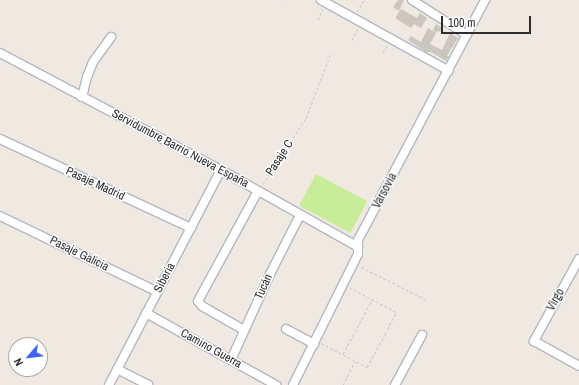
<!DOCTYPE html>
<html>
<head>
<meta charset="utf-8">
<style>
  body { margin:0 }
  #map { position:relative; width:579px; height:385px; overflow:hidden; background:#efe9e1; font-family:"Archivo Narrow",sans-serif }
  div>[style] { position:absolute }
  .pitch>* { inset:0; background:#c9ec9a; transform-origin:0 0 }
  .building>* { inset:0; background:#cbc7bf }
  .path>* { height:1px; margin-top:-0.5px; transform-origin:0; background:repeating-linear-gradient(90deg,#c9c9c9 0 3px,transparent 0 5px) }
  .roads { filter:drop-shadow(1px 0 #b4b7c1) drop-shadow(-1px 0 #b4b7c1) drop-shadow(0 1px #b4b7c1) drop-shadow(0 -1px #b4b7c1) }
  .minor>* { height:8px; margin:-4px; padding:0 4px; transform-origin:4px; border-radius:4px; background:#fff }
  span { translate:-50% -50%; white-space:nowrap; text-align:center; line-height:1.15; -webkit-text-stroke:3px #fff; paint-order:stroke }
  .street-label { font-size:12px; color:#2e2e2e }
  .north { position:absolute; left:8px; top:337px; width:40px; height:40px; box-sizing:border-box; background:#fff; border:1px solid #ababab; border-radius:50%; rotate:242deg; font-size:11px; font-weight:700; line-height:16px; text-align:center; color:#2e2e2e }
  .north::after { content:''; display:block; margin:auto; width:14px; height:18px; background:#4264fb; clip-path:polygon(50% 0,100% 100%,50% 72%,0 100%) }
  .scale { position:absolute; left:441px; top:16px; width:90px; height:18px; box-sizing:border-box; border:2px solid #2e2e2e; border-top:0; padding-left:5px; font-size:12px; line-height:14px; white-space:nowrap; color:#2e2e2e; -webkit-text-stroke:3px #fff; paint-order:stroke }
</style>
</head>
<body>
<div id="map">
  <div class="pitch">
    <div style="left:316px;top:174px;width:58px;height:36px;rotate:28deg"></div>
  </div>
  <div class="building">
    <div style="clip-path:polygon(398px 0,404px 0,399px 11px,393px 7px)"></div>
    <div style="clip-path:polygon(401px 9px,417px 18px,420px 13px,427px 18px,421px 28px,414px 24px,411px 28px,395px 18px)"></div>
    <div style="clip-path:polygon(436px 24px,442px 28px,440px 32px,438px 31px,436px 33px,433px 30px)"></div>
    <div style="clip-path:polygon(428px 28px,436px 33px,430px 44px,442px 50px,450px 33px,458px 38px,447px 56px,449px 56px,446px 61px,431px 52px,426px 52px,408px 40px,411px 36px,421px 42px)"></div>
  </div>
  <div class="path">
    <div style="left:286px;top:1px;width:1px;rotate:-90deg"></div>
    <div style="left:357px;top:12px;width:14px;rotate:-60deg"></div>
    <div style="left:318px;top:20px;width:12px;rotate:-66deg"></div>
    <div style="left:352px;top:40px;width:13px;rotate:-63deg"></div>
    <div style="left:383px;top:53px;width:10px;rotate:-61deg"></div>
    <div style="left:263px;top:184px;width:79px;rotate:-56.9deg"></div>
    <div style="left:306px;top:118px;width:70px;rotate:-69deg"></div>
    <div style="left:361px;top:267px;width:72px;rotate:26.6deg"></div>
    <div style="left:321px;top:343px;width:52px;rotate:27.6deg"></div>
    <div style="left:367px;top:367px;width:38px;rotate:-61deg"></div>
    <div style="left:385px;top:334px;width:25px;rotate:-63deg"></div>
    <div style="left:396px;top:312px;width:53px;rotate:-152deg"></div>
    <div style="left:343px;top:354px;width:61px;rotate:-61.8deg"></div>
    <div style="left:343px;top:385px;width:27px;rotate:-63deg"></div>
  </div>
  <div class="roads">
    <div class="minor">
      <div style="left:321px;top:0;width:146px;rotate:29deg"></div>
      <div style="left:412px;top:0;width:65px;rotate:32.5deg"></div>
      <div style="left:0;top:53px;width:250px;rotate:27.9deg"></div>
      <div style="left:221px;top:170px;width:157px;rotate:29.3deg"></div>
      <div style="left:82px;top:97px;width:21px;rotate:-76deg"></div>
      <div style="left:87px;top:77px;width:16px;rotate:-68deg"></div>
      <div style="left:93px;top:62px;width:31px;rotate:-54deg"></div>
      <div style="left:0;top:139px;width:211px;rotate:25deg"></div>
      <div style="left:0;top:216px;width:175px;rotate:25.7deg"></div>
      <div style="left:579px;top:259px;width:94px;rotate:118.8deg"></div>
      <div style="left:534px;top:341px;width:51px;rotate:29.1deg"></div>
      <div style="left:146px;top:313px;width:149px;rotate:29deg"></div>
      <div style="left:286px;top:329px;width:32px;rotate:28deg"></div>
      <div style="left:244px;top:330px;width:48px;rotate:-150.3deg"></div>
      <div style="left:202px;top:306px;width:6px;rotate:-129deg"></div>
      <div style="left:198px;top:301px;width:125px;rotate:-61.4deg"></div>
      <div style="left:231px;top:360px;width:94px;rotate:-65.6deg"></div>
      <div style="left:270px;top:274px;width:66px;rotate:-63deg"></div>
      <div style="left:117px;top:369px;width:35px;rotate:27deg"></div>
      <div style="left:109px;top:385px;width:242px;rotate:-62.5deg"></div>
      <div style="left:293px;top:385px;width:146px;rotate:-63.6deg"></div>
      <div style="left:358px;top:254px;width:14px;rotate:-90deg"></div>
      <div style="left:358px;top:240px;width:272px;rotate:-62.1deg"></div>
      <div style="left:395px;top:385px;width:57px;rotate:-61.6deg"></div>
    </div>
  </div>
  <div class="street-label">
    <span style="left:180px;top:149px;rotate:28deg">Servidumbre Barrio Nueva España</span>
    <span style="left:280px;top:158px;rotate:-57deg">Pasaje C</span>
    <span style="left:95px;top:184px;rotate:25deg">Pasaje Madrid</span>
    <span style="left:385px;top:191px;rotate:-62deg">Varsovia</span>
    <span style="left:79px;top:254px;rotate:26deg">Pasaje Galicia</span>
    <span style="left:165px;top:278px;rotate:-63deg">Siberia</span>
    <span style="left:264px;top:287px;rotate:-65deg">Tucán</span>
    <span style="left:556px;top:300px;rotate:-61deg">Virgo</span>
    <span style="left:211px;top:349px;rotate:29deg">Camino Guerra</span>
  </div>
  <div class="north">N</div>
  <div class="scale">100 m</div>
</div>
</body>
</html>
